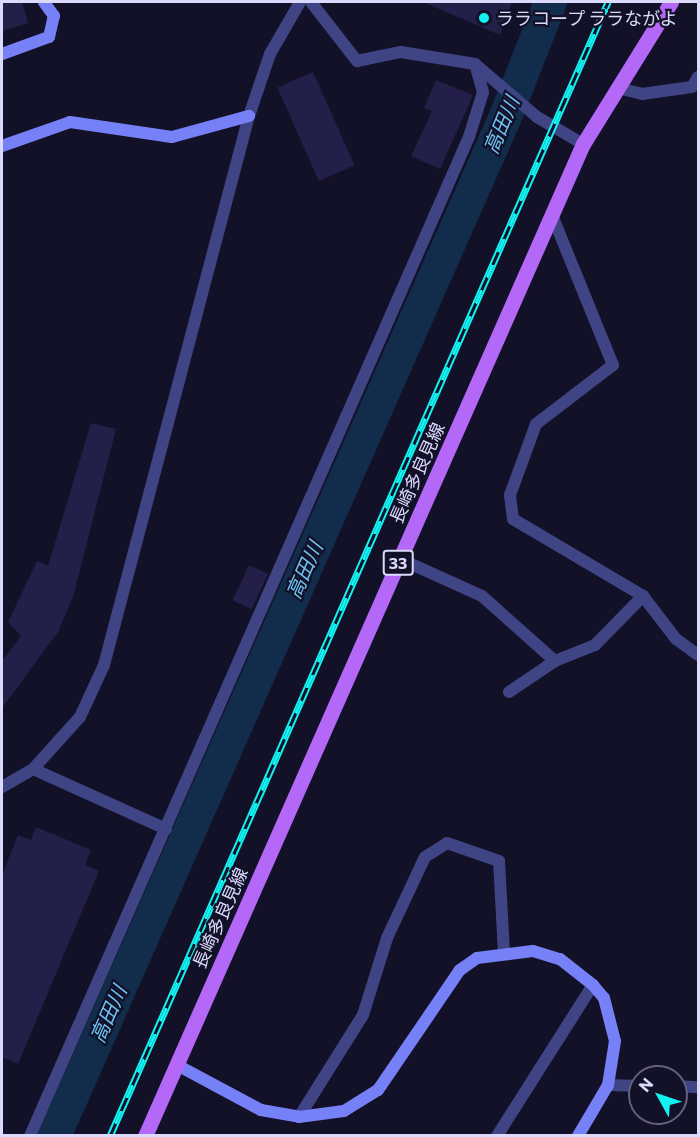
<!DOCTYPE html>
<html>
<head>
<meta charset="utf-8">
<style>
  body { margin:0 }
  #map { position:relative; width:700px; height:1137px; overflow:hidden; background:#131128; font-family:Commissioner,"Noto Sans JP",sans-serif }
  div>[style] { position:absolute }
  .river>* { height:33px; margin:-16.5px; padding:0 16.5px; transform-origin:16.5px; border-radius:16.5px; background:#122d4b }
  .building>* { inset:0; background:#231f48; transform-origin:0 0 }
  .street>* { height:12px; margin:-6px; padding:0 6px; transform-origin:6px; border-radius:6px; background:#3f4484 }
  .secondary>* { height:12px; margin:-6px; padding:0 6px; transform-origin:6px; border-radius:6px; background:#7781f7 }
  .primary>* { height:15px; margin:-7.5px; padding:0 7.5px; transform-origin:7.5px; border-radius:7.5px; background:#b368f7 }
  .rail>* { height:7px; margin-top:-3.5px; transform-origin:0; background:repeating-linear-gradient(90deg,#131128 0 14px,#11f2f1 0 28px); box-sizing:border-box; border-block:2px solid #11f2f1 }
  .dots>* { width:16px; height:16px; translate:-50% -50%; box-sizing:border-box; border:3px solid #131128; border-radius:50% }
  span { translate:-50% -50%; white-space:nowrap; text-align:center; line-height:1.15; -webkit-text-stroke:4.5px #131128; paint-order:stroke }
  .shield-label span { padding:2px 4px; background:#131128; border:2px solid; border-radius:4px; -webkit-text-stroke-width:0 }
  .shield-label { font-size:16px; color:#dbdafd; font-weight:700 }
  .poi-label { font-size:18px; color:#dbdafd }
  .left { translate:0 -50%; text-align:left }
  .street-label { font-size:18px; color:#dbdafd }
  .water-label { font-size:20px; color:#6ec6f7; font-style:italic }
  .frame { position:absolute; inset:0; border:3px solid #dbdafd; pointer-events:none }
  .north { position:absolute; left:628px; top:1065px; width:60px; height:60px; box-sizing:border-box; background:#131128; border:2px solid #63617d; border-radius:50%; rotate:310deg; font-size:16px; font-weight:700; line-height:24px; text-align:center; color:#dbdafd }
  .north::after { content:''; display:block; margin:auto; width:21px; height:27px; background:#11f2f1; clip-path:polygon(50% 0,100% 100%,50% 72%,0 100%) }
</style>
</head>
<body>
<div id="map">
  <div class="river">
    <div style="left:54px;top:1136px;width:1115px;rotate:-66.15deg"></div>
    <div style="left:505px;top:116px;width:123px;rotate:-68.5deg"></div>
  </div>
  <div class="building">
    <div style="clip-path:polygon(2px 2px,22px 2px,28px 23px,2px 31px)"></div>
    <div style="clip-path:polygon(423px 2px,512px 2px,500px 35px)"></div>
    <div style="left:313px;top:72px;width:102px;height:39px;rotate:66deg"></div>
    <div style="clip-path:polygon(436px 80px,473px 95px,440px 169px,411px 156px,432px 111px,424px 108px)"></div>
    <div style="clip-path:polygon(91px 423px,116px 429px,73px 597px,58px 632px,2px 708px,2px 661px,21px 636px,8px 622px,37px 561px,48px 566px)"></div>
    <div style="left:249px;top:565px;width:21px;height:39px;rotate:25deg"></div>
    <div style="clip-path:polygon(36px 827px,91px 850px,85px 865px,99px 871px,18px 1064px,2px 1057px,2px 875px,18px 835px,31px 840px)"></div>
  </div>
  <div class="street">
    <div style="left:311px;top:2px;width:75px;rotate:52.1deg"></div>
    <div style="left:357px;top:61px;width:45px;rotate:-11.6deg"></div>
    <div style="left:401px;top:52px;width:75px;rotate:9.2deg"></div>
    <div style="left:475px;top:64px;width:82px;rotate:40.5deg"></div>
    <div style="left:537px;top:117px;width:53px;rotate:30.4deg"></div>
    <div style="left:617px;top:88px;width:26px;rotate:13deg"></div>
    <div style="left:642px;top:94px;width:50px;rotate:-8deg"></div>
    <div style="left:692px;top:87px;width:12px;rotate:-59deg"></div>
    <div style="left:552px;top:215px;width:162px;rotate:67.9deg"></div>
    <div style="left:613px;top:365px;width:97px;rotate:142.5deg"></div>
    <div style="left:536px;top:424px;width:76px;rotate:110.1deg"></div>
    <div style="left:510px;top:495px;width:24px;rotate:83deg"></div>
    <div style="left:513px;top:519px;width:151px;rotate:30.6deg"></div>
    <div style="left:643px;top:596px;width:54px;rotate:52.5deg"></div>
    <div style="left:676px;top:639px;width:27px;rotate:36deg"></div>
    <div style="left:400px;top:559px;width:90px;rotate:24.3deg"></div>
    <div style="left:482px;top:596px;width:98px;rotate:41.7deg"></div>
    <div style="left:555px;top:661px;width:43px;rotate:-21.8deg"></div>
    <div style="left:595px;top:645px;width:69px;rotate:-45.6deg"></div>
    <div style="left:509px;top:692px;width:55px;rotate:-34deg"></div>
    <div style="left:33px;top:769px;width:146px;rotate:24.3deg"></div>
    <div style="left:2px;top:787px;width:36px;rotate:-30deg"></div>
    <div style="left:33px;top:769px;width:70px;rotate:-47.9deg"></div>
    <div style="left:80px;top:717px;width:57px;rotate:-65.2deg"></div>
    <div style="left:104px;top:665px;width:568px;rotate:-75.21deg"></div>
    <div style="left:249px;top:116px;width:65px;rotate:-71.3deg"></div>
    <div style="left:270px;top:54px;width:60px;rotate:-60deg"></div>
    <div style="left:608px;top:1085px;width:32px;rotate:2deg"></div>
    <div style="left:676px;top:1086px;width:22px;rotate:3deg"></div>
    <div style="left:299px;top:1117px;width:120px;rotate:-57.9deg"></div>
    <div style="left:363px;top:1015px;width:81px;rotate:-72.7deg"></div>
    <div style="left:387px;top:938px;width:89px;rotate:-64.9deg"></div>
    <div style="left:425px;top:857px;width:26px;rotate:-32deg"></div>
    <div style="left:447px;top:843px;width:55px;rotate:19.1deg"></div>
    <div style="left:499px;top:861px;width:91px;rotate:86.9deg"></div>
    <div style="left:30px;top:1136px;width:1091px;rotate:-66.28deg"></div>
    <div style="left:469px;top:137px;width:47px;rotate:-72.7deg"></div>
    <div style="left:483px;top:92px;width:29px;rotate:-106deg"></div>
    <div style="left:497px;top:1136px;width:179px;rotate:-57.6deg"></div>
  </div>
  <div class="secondary">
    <div style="left:2px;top:54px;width:50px;rotate:-19.9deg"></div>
    <div style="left:49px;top:37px;width:22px;rotate:-77deg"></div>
    <div style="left:54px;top:16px;width:17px;rotate:-126deg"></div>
    <div style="left:2px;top:146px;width:72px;rotate:-19.4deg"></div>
    <div style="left:70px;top:122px;width:103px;rotate:8.4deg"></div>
    <div style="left:172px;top:137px;width:80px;rotate:-15.3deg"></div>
    <div style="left:177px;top:1065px;width:95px;rotate:28.2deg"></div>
    <div style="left:261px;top:1110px;width:39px;rotate:10deg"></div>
    <div style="left:299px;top:1117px;width:45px;rotate:-7.6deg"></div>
    <div style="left:344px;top:1111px;width:40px;rotate:-32deg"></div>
    <div style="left:378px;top:1090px;width:145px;rotate:-55.7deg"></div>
    <div style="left:460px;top:970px;width:21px;rotate:-35deg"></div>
    <div style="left:477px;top:958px;width:56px;rotate:-7.1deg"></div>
    <div style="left:533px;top:951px;width:28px;rotate:17deg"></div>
    <div style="left:560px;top:959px;width:42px;rotate:38.2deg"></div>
    <div style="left:593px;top:985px;width:17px;rotate:50deg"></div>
    <div style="left:604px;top:998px;width:44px;rotate:75.7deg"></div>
    <div style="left:615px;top:1041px;width:45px;rotate:99deg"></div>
    <div style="left:608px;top:1085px;width:59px;rotate:120.5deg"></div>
  </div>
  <div class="primary">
    <div style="left:145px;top:1136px;width:1084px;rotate:-66.18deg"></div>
    <div style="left:583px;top:144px;width:167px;rotate:-58.2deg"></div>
  </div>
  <div class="rail">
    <div style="left:110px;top:1136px;width:1239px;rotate:-66.29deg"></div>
  </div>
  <div class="dots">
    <div style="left:484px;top:18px;background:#11f2f1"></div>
  </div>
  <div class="shield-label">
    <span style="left:398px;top:563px">33</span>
  </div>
  <div class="poi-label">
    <span class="left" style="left:496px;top:18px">ララコープ ララながよ</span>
  </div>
  <div class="street-label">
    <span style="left:417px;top:473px;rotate:-66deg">長崎多良見線</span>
    <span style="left:220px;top:918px;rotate:-66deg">長崎多良見線</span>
  </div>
  <div class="water-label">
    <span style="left:501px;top:125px;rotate:-67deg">高田川</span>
    <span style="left:304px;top:570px;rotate:-66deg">高田川</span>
    <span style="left:108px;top:1014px;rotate:-66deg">高田川</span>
  </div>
  <div class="frame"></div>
  <div class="north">N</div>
</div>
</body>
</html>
